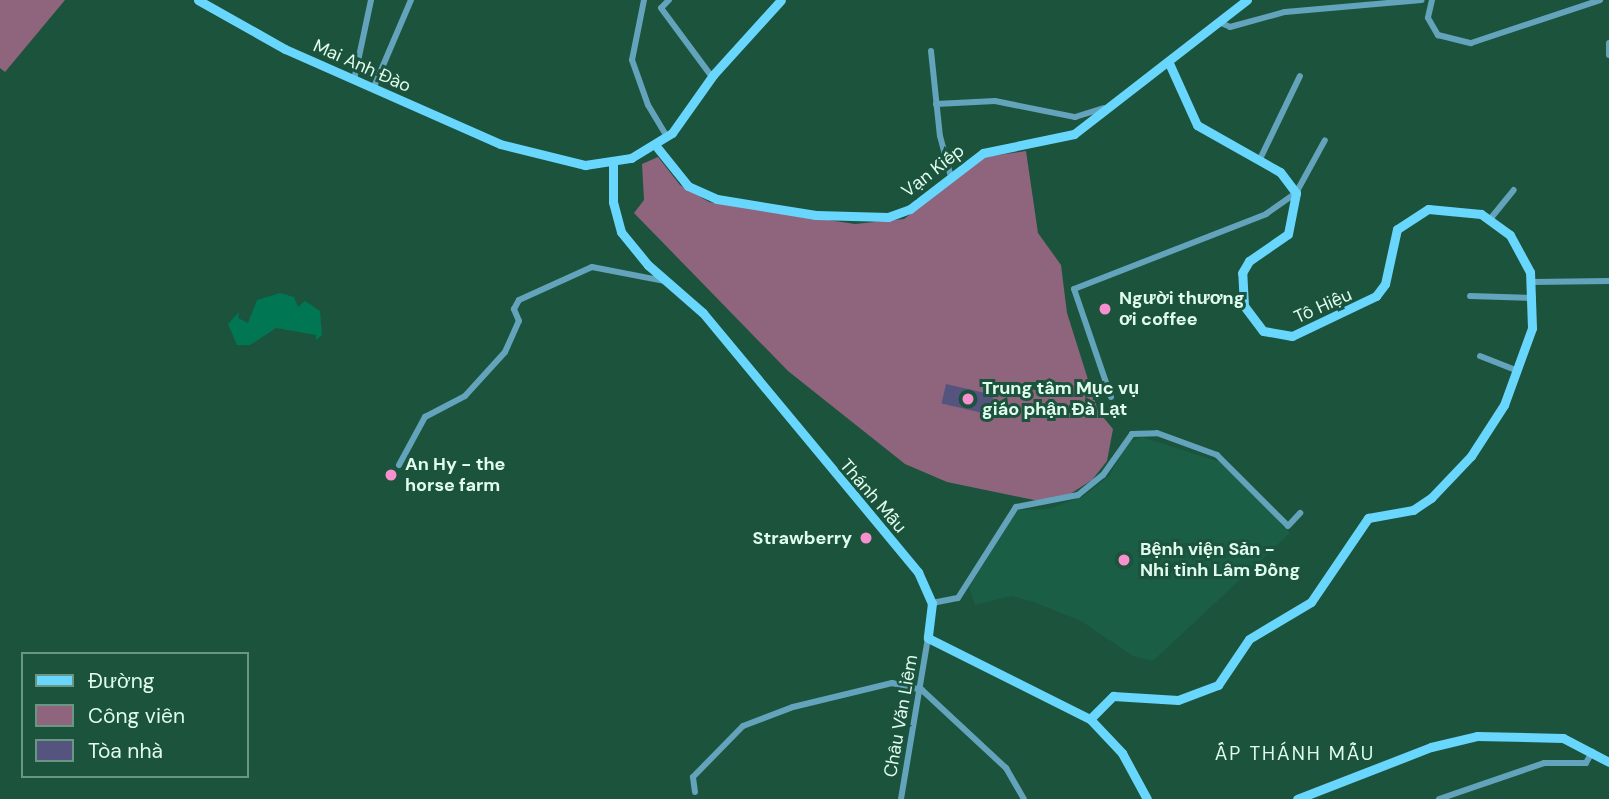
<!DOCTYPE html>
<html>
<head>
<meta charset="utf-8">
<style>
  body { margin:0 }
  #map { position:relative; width:1609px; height:799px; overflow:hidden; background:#1b533d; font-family:"DM Sans",sans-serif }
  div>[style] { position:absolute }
  .built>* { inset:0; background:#1a5e45 }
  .green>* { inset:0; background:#8f647d }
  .water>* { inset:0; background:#007653 }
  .building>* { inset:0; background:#55547f; transform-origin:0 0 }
  .street>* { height:6px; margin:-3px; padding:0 3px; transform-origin:3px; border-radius:3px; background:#63a3bb }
  .secondary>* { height:9px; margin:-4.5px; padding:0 4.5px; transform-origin:4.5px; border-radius:4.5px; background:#69d6fd }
  .dots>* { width:19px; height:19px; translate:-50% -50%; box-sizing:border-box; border:4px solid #1b533d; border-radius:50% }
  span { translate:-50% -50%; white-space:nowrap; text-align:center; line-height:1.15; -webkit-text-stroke:6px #1b533d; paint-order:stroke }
  .street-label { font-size:18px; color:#e0fcee }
  .poi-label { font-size:18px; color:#e0fcee; font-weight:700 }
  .left { translate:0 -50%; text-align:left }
  .right { translate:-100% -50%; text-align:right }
  .neighbourhood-label { font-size:19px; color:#e0fcee; letter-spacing:2px }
  .legend { position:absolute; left:21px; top:652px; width:228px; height:126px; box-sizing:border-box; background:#1b533d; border:2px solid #6a9784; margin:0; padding:9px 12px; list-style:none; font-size:21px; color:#e0fcee }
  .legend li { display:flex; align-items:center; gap:14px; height:35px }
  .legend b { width:35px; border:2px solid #6a9784 }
</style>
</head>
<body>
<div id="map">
  <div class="built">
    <div style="clip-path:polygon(1142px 437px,1223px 463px,1290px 533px,1153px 661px,1133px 656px,1081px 621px,1031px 601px,1011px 596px,975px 605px,969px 587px,1018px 510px,1049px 509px,1084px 496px,1109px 476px,1128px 442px)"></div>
  </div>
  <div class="green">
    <div style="clip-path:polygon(0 0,65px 0,5px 72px,0 68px)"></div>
    <div style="clip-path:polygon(1026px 151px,1038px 233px,1061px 265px,1067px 313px,1098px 411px,1113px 429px,1107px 461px,1092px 480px,1070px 494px,1039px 501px,947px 482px,905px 464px,788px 371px,634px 213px,644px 200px,642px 164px,658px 157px,680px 185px,709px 202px,855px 224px,904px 219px,984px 157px)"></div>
  </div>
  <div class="water">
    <div style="clip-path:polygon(280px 293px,294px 297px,298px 307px,305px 301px,320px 311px,322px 335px,316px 340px,316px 335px,276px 328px,250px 345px,237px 345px,228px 324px,239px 312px,238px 318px,248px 323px,257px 300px)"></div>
  </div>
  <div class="building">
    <div style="left:946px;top:384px;width:49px;height:20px;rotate:13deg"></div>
  </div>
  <div class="street">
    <div style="left:644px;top:0;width:61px;rotate:101.3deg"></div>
    <div style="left:632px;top:60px;width:48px;rotate:70.4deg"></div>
    <div style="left:648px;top:105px;width:37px;rotate:59deg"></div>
    <div style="left:669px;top:0;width:11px;rotate:135deg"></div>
    <div style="left:661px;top:8px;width:86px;rotate:53.5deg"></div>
    <div style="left:1432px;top:0;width:18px;rotate:103deg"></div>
    <div style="left:1428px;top:18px;width:20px;rotate:60deg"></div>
    <div style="left:1438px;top:35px;width:34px;rotate:14deg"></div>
    <div style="left:1471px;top:43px;width:136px;rotate:-18.4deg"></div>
    <div style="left:1219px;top:22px;width:12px;rotate:24deg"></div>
    <div style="left:1230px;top:27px;width:57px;rotate:-15.3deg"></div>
    <div style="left:1285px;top:12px;width:137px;rotate:-5deg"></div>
    <div style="left:1609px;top:43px;width:12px;rotate:90deg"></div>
    <div style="left:931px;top:51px;width:85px;rotate:84deg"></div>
    <div style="left:940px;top:136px;width:39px;rotate:75deg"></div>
    <div style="left:354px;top:80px;width:82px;rotate:-78deg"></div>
    <div style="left:373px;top:89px;width:97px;rotate:-66.9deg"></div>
    <div style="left:936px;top:104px;width:59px;rotate:-2.9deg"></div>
    <div style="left:995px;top:101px;width:82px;rotate:11.3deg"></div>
    <div style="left:1075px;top:117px;width:30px;rotate:-17deg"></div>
    <div style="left:1260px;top:159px;width:92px;rotate:-64.3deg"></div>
    <div style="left:1491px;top:218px;width:36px;rotate:-51deg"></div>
    <div style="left:1532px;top:282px;width:77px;rotate:-0.7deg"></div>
    <div style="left:1470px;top:296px;width:63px;rotate:1.8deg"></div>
    <div style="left:1480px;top:356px;width:41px;rotate:21.5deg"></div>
    <div style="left:1111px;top:397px;width:114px;rotate:-108.9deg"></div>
    <div style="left:1074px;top:289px;width:206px;rotate:-21.3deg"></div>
    <div style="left:1266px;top:214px;width:37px;rotate:-35deg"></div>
    <div style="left:1296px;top:193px;width:60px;rotate:-61.3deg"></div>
    <div style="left:399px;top:465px;width:55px;rotate:-61.6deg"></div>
    <div style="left:425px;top:417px;width:45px;rotate:-27.7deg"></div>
    <div style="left:465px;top:396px;width:59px;rotate:-47.7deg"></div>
    <div style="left:505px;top:352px;width:34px;rotate:-66deg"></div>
    <div style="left:519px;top:321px;width:13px;rotate:-113deg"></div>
    <div style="left:514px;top:309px;width:10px;rotate:-61deg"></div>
    <div style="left:519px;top:300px;width:80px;rotate:-24.3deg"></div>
    <div style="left:592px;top:267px;width:73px;rotate:11deg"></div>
    <div style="left:932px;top:603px;width:26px;rotate:-11deg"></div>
    <div style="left:958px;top:598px;width:108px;rotate:-57.5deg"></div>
    <div style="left:1016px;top:507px;width:63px;rotate:-11deg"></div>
    <div style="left:1078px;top:495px;width:32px;rotate:-39deg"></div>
    <div style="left:1103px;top:475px;width:50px;rotate:-54.7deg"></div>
    <div style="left:1132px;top:434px;width:25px;rotate:-2deg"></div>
    <div style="left:1157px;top:433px;width:64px;rotate:20.1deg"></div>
    <div style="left:1217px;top:455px;width:100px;rotate:45deg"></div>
    <div style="left:1288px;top:526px;width:18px;rotate:-47deg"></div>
    <div style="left:695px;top:792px;width:15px;rotate:-98deg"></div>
    <div style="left:693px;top:777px;width:71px;rotate:-45.6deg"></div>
    <div style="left:743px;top:726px;width:53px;rotate:-20.8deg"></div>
    <div style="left:793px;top:707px;width:102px;rotate:-13.6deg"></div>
    <div style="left:892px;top:683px;width:31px;rotate:13deg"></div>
    <div style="left:922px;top:690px;width:115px;rotate:42.9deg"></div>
    <div style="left:1006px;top:768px;width:36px;rotate:60deg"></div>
    <div style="left:901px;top:799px;width:163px;rotate:-80.5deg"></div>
    <div style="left:1439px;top:799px;width:111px;rotate:-18.9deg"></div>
    <div style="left:1544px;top:763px;width:42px"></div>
    <div style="left:1586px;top:763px;width:13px;rotate:-61deg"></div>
  </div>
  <div class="secondary">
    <div style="left:198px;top:0;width:100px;rotate:29.4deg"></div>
    <div style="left:285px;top:49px;width:235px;rotate:23.8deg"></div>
    <div style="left:500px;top:144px;width:88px;rotate:13.9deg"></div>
    <div style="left:585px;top:165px;width:47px;rotate:-8.7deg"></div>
    <div style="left:631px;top:158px;width:48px;rotate:-31.4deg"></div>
    <div style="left:672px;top:133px;width:71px;rotate:-54.7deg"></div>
    <div style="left:713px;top:75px;width:101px;rotate:-47.8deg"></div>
    <div style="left:656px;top:146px;width:51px;rotate:51.3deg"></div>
    <div style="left:688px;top:186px;width:32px;rotate:24deg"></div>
    <div style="left:717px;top:199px;width:100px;rotate:9.2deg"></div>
    <div style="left:816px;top:215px;width:72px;rotate:1.6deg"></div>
    <div style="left:888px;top:217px;width:23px;rotate:-20deg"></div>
    <div style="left:910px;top:209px;width:92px;rotate:-37.5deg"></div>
    <div style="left:983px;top:153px;width:93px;rotate:-11.8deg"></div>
    <div style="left:1074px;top:134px;width:219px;rotate:-37.8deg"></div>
    <div style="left:613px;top:163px;width:39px;rotate:90deg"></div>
    <div style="left:613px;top:202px;width:31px;rotate:75deg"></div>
    <div style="left:621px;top:232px;width:43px;rotate:50.7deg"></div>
    <div style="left:648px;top:265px;width:73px;rotate:41.1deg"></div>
    <div style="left:703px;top:313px;width:337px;rotate:50.3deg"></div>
    <div style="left:918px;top:572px;width:34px;rotate:66deg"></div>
    <div style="left:932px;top:603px;width:35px;rotate:97deg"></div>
    <div style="left:928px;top:638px;width:181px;rotate:26.6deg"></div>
    <div style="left:1090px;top:719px;width:47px;rotate:46.7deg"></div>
    <div style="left:1122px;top:753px;width:52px;rotate:61.5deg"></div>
    <div style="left:1090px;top:719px;width:33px;rotate:-45deg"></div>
    <div style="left:1113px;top:696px;width:65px;rotate:3.5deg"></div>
    <div style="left:1178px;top:700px;width:43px;rotate:-20.6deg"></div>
    <div style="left:1218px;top:685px;width:55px;rotate:-56deg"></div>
    <div style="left:1249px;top:639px;width:72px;rotate:-30.8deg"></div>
    <div style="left:1311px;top:602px;width:102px;rotate:-55.8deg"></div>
    <div style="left:1368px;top:518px;width:46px;rotate:-10.1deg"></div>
    <div style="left:1413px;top:510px;width:22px;rotate:-34deg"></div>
    <div style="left:1431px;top:498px;width:58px;rotate:-46.4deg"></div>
    <div style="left:1471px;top:456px;width:61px;rotate:-57.1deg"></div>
    <div style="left:1504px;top:405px;width:82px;rotate:-70deg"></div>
    <div style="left:1532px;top:328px;width:56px;rotate:-92deg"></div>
    <div style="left:1530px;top:272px;width:42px;rotate:-118.4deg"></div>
    <div style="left:1510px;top:235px;width:36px;rotate:-144deg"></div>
    <div style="left:1481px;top:214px;width:53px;rotate:-174.6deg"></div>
    <div style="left:1428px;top:209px;width:37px;rotate:147deg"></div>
    <div style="left:1397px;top:229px;width:56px;rotate:102.3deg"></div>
    <div style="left:1385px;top:284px;width:15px;rotate:127deg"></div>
    <div style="left:1376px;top:296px;width:93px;rotate:154.5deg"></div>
    <div style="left:1292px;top:336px;width:29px;rotate:-170deg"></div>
    <div style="left:1263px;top:331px;width:31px;rotate:-127deg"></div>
    <div style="left:1244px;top:306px;width:33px;rotate:-93deg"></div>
    <div style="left:1242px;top:273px;width:14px;rotate:-60deg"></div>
    <div style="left:1249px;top:261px;width:47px;rotate:-34.7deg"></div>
    <div style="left:1288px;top:234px;width:42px;rotate:-79deg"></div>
    <div style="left:1296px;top:193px;width:26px;rotate:-127deg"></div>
    <div style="left:1280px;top:172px;width:95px;rotate:-150.5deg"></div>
    <div style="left:1197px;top:125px;width:68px;rotate:-114.3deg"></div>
    <div style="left:1297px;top:799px;width:144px;rotate:-21.2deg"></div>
    <div style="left:1431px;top:747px;width:47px;rotate:-13.4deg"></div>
    <div style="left:1477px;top:736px;width:86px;rotate:1.3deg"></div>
    <div style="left:1563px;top:738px;width:52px;rotate:27.6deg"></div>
  </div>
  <div class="dots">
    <div style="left:1105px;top:309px;background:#f790ce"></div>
    <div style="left:968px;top:399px;background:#f790ce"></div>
    <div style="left:391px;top:475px;background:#f790ce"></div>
    <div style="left:866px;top:538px;background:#f790ce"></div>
    <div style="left:1124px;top:560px;background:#f790ce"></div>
  </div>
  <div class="street-label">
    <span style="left:362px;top:66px;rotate:24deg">Mai Anh Đào</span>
    <span style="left:933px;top:171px;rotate:-38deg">Vạn Kiếp</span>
    <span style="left:1323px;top:306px;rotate:-24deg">Tô Hiệu</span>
    <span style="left:873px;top:496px;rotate:49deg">Thánh Mẫu</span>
    <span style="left:901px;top:716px;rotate:-80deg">Châu Văn Liêm</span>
  </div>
  <div class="poi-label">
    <span class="left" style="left:1119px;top:309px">Người thương<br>ơi coffee</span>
    <span class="left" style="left:982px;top:399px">Trung tâm Mục vụ<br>giáo phận Đà Lạt</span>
    <span class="left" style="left:405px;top:475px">An Hy - the<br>horse farm</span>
    <span class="right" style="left:852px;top:538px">Strawberry</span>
    <span class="left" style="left:1140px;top:560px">Bệnh viện Sản -<br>Nhi tỉnh Lâm Đồng</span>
  </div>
  <div class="neighbourhood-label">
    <span style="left:1295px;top:754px">ẤP THÁNH MẪU</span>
  </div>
  <ul class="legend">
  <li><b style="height:9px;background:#69d6fd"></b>Đường</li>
  <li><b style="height:19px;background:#8f647d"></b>Công viên</li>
  <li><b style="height:19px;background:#55547f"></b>Tòa nhà</li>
  </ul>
</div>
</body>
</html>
